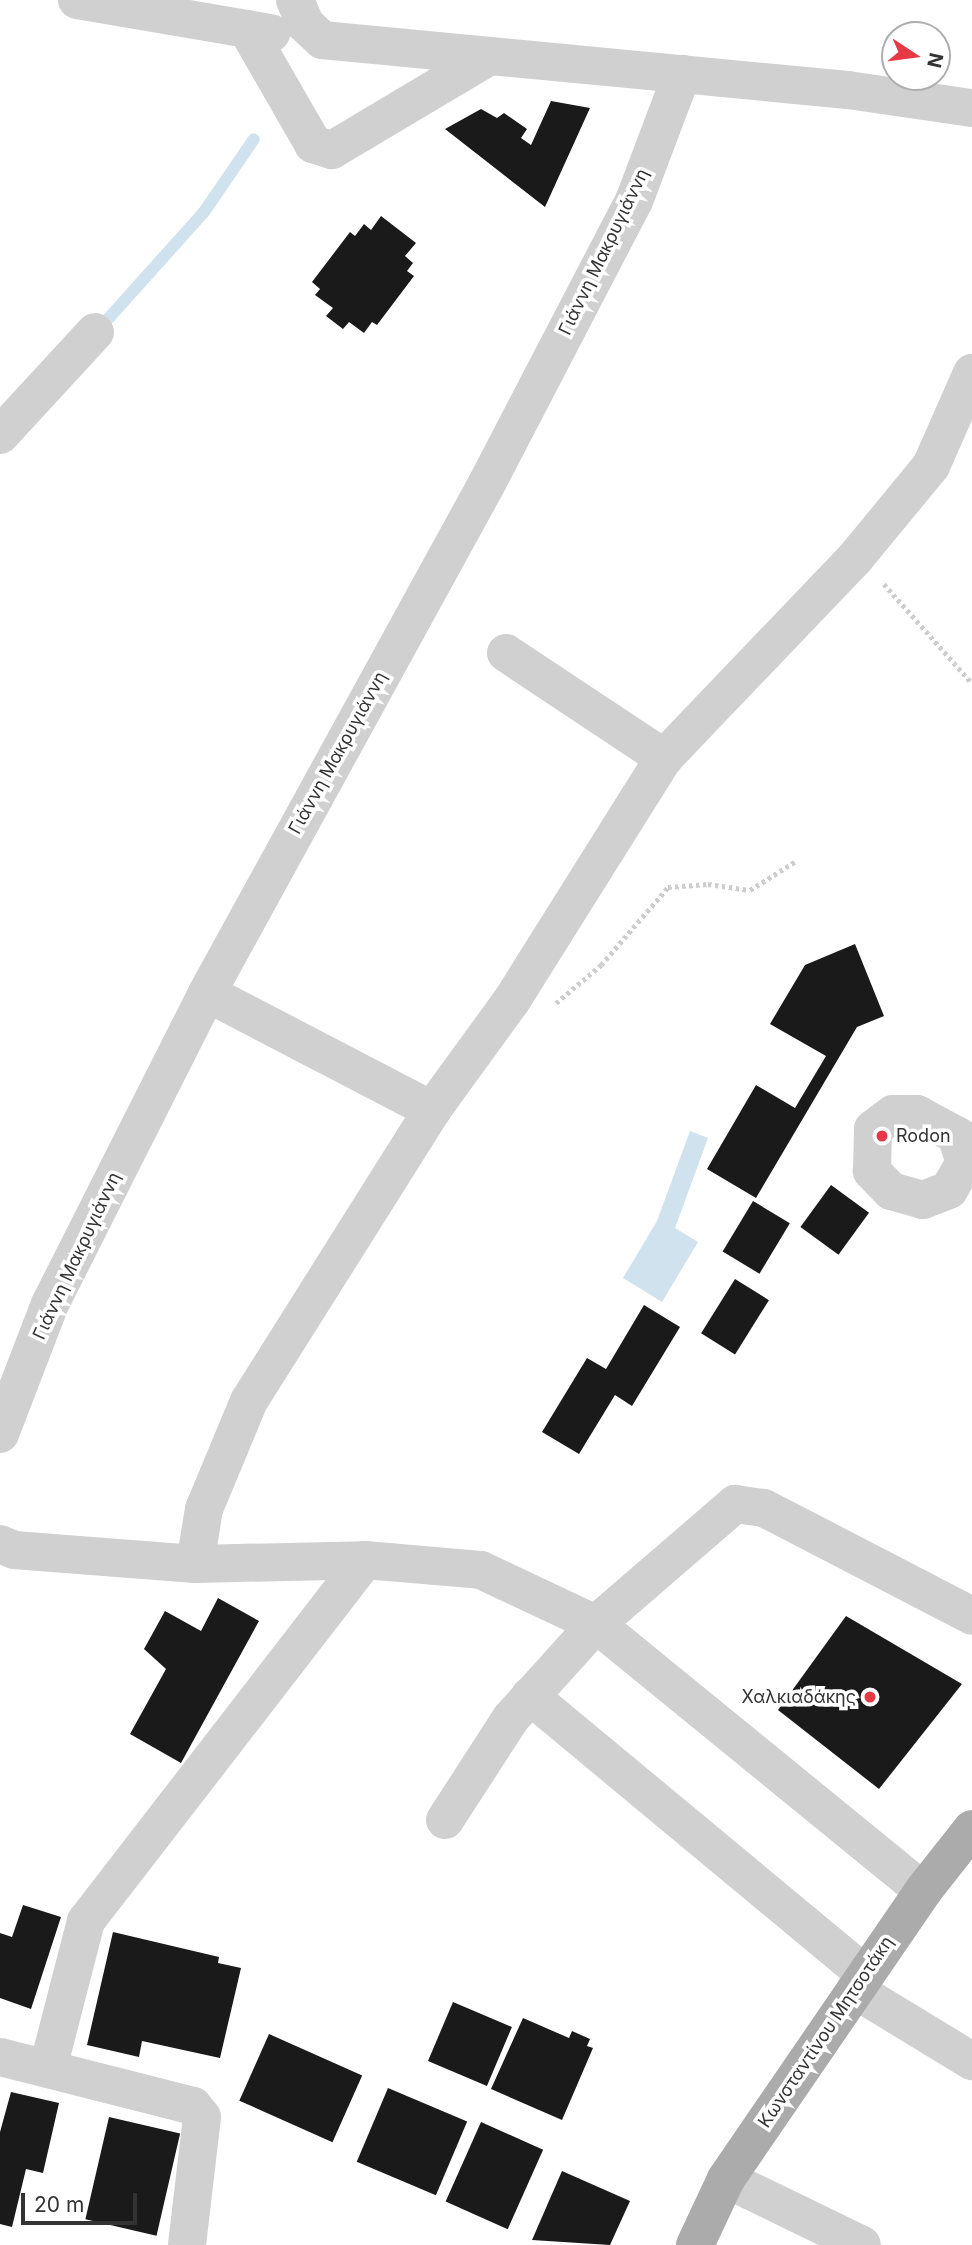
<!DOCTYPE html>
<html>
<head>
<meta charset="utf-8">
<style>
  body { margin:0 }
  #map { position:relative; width:972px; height:2245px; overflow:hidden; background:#fff; font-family:Inter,sans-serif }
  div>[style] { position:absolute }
  .water>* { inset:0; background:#cfe2ee }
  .stream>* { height:12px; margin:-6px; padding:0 6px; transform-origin:6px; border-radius:6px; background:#cfe2ee }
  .building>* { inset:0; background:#1a1a1a; transform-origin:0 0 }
  .path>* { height:4.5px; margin-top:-2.25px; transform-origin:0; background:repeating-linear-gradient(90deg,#cdcdcd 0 3.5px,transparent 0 7px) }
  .minor>* { height:38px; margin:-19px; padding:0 19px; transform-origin:19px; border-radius:19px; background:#d0d0d0 }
  .major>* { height:38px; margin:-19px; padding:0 19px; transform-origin:19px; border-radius:19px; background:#ababab }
  .dots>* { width:19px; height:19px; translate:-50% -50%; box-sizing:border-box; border:4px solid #fff; border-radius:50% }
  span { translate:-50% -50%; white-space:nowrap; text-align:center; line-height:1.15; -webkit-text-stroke:7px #fff; paint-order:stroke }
  .street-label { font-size:18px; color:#333 }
  .poi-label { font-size:18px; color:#333 }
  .left { translate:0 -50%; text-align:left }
  .right { translate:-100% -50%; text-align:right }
  .north { position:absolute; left:881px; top:21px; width:70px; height:70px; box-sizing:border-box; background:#fff; border:2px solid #adadad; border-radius:50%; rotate:103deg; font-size:19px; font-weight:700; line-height:28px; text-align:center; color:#333 }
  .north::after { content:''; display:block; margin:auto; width:24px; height:32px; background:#e63946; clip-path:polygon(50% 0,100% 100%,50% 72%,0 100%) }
  .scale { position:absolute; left:21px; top:2193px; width:116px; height:32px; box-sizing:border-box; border:4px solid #333; border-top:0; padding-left:9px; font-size:21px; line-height:24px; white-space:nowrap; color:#333; -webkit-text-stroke:5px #fff; paint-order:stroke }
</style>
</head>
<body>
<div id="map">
  <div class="water">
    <div style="clip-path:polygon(690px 1131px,708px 1138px,675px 1228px,698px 1242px,662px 1302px,623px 1278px,657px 1221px)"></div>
  </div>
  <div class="stream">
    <div style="left:108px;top:319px;width:144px;rotate:-48.1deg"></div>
    <div style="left:204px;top:212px;width:88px;rotate:-55.6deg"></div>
  </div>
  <div class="building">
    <div style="clip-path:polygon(551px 101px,590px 108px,545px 207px,445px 129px,481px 109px,497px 118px,504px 113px,527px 129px,521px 138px,531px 145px)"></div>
    <div style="clip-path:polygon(381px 216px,416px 243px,405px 256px,413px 263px,407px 271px,414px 276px,377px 325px,372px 322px,364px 333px,349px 322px,343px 329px,326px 316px,333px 308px,315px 295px,320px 289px,312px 282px,350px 232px,355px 236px,364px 224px,371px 230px)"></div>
    <div style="clip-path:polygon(855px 944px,884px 1016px,857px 1027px,756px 1198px,707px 1169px,756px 1085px,795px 1108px,826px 1056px,770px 1024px,805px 965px)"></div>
    <div style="left:831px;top:1185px;width:47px;height:52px;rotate:36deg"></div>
    <div style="left:753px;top:1201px;width:43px;height:59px;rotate:31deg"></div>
    <div style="left:735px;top:1279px;width:40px;height:64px;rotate:32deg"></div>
    <div style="clip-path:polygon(644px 1305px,680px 1327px,632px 1406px,615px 1395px,579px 1454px,542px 1432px,587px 1358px,606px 1369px)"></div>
    <div style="clip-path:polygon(218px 1598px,259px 1621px,181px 1763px,130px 1734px,166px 1669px,144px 1649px,165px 1611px,201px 1631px)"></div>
    <div style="clip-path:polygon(846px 1616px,962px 1684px,879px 1789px,778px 1710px)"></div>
    <div style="clip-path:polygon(23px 1905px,61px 1917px,31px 2009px,0 1998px,0 1933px,12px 1937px)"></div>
    <div style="clip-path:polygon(113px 1932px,219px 1957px,218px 1963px,241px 1968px,220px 2058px,142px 2041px,139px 2057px,87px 2045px)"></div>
    <div style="left:453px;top:2002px;width:64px;height:64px;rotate:23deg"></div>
    <div style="clip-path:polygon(523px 2018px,569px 2038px,572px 2031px,590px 2039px,587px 2046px,593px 2048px,562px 2120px,491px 2089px)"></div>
    <div style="left:269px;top:2034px;width:102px;height:73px;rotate:24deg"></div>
    <div style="left:388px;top:2088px;width:86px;height:80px;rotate:23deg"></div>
    <div style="clip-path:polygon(11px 2092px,59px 2103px,43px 2173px,26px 2169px,12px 2227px,0 2224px,0 2132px)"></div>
    <div style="left:109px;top:2117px;width:73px;height:105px;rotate:13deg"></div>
    <div style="left:481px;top:2122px;width:68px;height:87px;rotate:24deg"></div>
    <div style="clip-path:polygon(562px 2171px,630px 2201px,610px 2245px,532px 2240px)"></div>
  </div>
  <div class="path">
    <div style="left:884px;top:584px;width:132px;rotate:48.4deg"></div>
    <div style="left:556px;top:1003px;width:59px;rotate:-40.2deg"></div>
    <div style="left:601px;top:965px;width:103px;rotate:-49.3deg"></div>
    <div style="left:668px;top:887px;width:40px;rotate:-4.3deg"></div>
    <div style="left:708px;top:884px;width:42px;rotate:8.1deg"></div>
    <div style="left:750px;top:890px;width:54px;rotate:-32.2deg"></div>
  </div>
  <div class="minor">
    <div style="left:77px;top:0;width:197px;rotate:9.7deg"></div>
    <div style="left:295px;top:0;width:26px;rotate:67deg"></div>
    <div style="left:305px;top:24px;width:23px;rotate:43deg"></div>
    <div style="left:322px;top:40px;width:528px;rotate:5.43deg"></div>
    <div style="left:848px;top:90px;width:125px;rotate:8.3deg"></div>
    <div style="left:247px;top:29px;width:133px;rotate:60.1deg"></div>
    <div style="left:313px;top:144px;width:20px;rotate:18deg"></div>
    <div style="left:332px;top:150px;width:182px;rotate:-30.8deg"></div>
    <div style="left:0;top:435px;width:140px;rotate:-47.3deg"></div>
    <div style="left:506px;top:653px;width:190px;rotate:33.6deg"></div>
    <div style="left:207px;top:993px;width:254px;rotate:27.5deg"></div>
    <div style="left:956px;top:1135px;width:28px;rotate:72deg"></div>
    <div style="left:965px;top:1162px;width:32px;rotate:120deg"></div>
    <div style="left:949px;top:1190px;width:28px;rotate:159deg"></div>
    <div style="left:923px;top:1200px;width:33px;rotate:-164deg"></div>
    <div style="left:891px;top:1191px;width:28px;rotate:-134deg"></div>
    <div style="left:872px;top:1171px;width:42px;rotate:-88.6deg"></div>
    <div style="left:873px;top:1129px;width:25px;rotate:-37deg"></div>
    <div style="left:893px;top:1114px;width:24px"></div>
    <div style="left:917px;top:1114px;width:44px;rotate:28.3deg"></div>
    <div style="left:956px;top:1135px;width:18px;rotate:29deg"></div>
    <div style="left:0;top:1434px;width:139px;rotate:-69deg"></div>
    <div style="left:50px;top:1304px;width:348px;rotate:-63.2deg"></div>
    <div style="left:207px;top:993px;width:580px;rotate:-61.22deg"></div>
    <div style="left:486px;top:485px;width:320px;rotate:-62.5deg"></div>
    <div style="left:634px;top:201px;width:136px;rotate:-69.3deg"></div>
    <div style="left:0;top:1544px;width:15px;rotate:23deg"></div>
    <div style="left:14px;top:1550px;width:182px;rotate:4.4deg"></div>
    <div style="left:195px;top:1564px;width:170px;rotate:-1.3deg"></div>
    <div style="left:365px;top:1560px;width:116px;rotate:4.9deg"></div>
    <div style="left:481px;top:1570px;width:127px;rotate:25.2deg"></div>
    <div style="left:596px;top:1624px;width:422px;rotate:39.2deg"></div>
    <div style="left:195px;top:1564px;width:56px;rotate:-80.7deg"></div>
    <div style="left:204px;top:1509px;width:117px;rotate:-67.4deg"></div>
    <div style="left:249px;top:1401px;width:344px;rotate:-57.8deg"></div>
    <div style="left:432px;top:1110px;width:136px;rotate:-54deg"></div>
    <div style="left:512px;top:1000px;width:286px;rotate:-57.9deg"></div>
    <div style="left:664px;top:758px;width:278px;rotate:-46.3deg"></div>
    <div style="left:856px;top:557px;width:118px;rotate:-50.5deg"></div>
    <div style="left:931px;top:466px;width:102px;rotate:-66.2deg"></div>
    <div style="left:530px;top:1696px;width:435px;rotate:39.7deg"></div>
    <div style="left:445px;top:1820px;width:121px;rotate:-57.1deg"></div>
    <div style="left:511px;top:1718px;width:127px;rotate:-47.9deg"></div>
    <div style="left:596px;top:1624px;width:184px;rotate:-40.8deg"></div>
    <div style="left:735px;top:1504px;width:29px;rotate:8deg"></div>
    <div style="left:764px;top:1508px;width:234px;rotate:27.4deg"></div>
    <div style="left:855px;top:1990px;width:137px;rotate:31.3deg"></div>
    <div style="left:0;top:2057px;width:199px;rotate:14.2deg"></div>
    <div style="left:193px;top:2106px;width:14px;rotate:51deg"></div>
    <div style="left:202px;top:2117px;width:129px;rotate:96.7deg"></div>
    <div style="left:48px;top:2068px;width:152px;rotate:-75.5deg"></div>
    <div style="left:86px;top:1921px;width:456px;rotate:-52.3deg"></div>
    <div style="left:726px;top:2179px;width:151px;rotate:25.9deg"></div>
  </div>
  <div class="major">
    <div style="left:695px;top:2245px;width:73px;rotate:-64.8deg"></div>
    <div style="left:726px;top:2179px;width:349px;rotate:-55.6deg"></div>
    <div style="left:923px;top:1891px;width:79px;rotate:-51.7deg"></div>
  </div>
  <div class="dots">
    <div style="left:882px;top:1136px;background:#e63946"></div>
    <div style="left:870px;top:1697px;background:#e63946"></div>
  </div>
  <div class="street-label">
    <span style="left:604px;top:252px;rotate:-64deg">Γιάννη Μακρυγιάννη</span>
    <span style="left:338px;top:753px;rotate:-61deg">Γιάννη Μακρυγιάννη</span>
    <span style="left:77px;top:1256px;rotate:-65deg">Γιάννη Μακρυγιάννη</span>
    <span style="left:826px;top:2032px;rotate:-56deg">Κωνσταντίνου Μητσοτάκη</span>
  </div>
  <div class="poi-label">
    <span class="left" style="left:896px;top:1136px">Rodon</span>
    <span class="right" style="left:856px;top:1697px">Χαλκιαδάκης</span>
  </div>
  <div class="north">N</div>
  <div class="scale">20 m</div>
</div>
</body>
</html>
